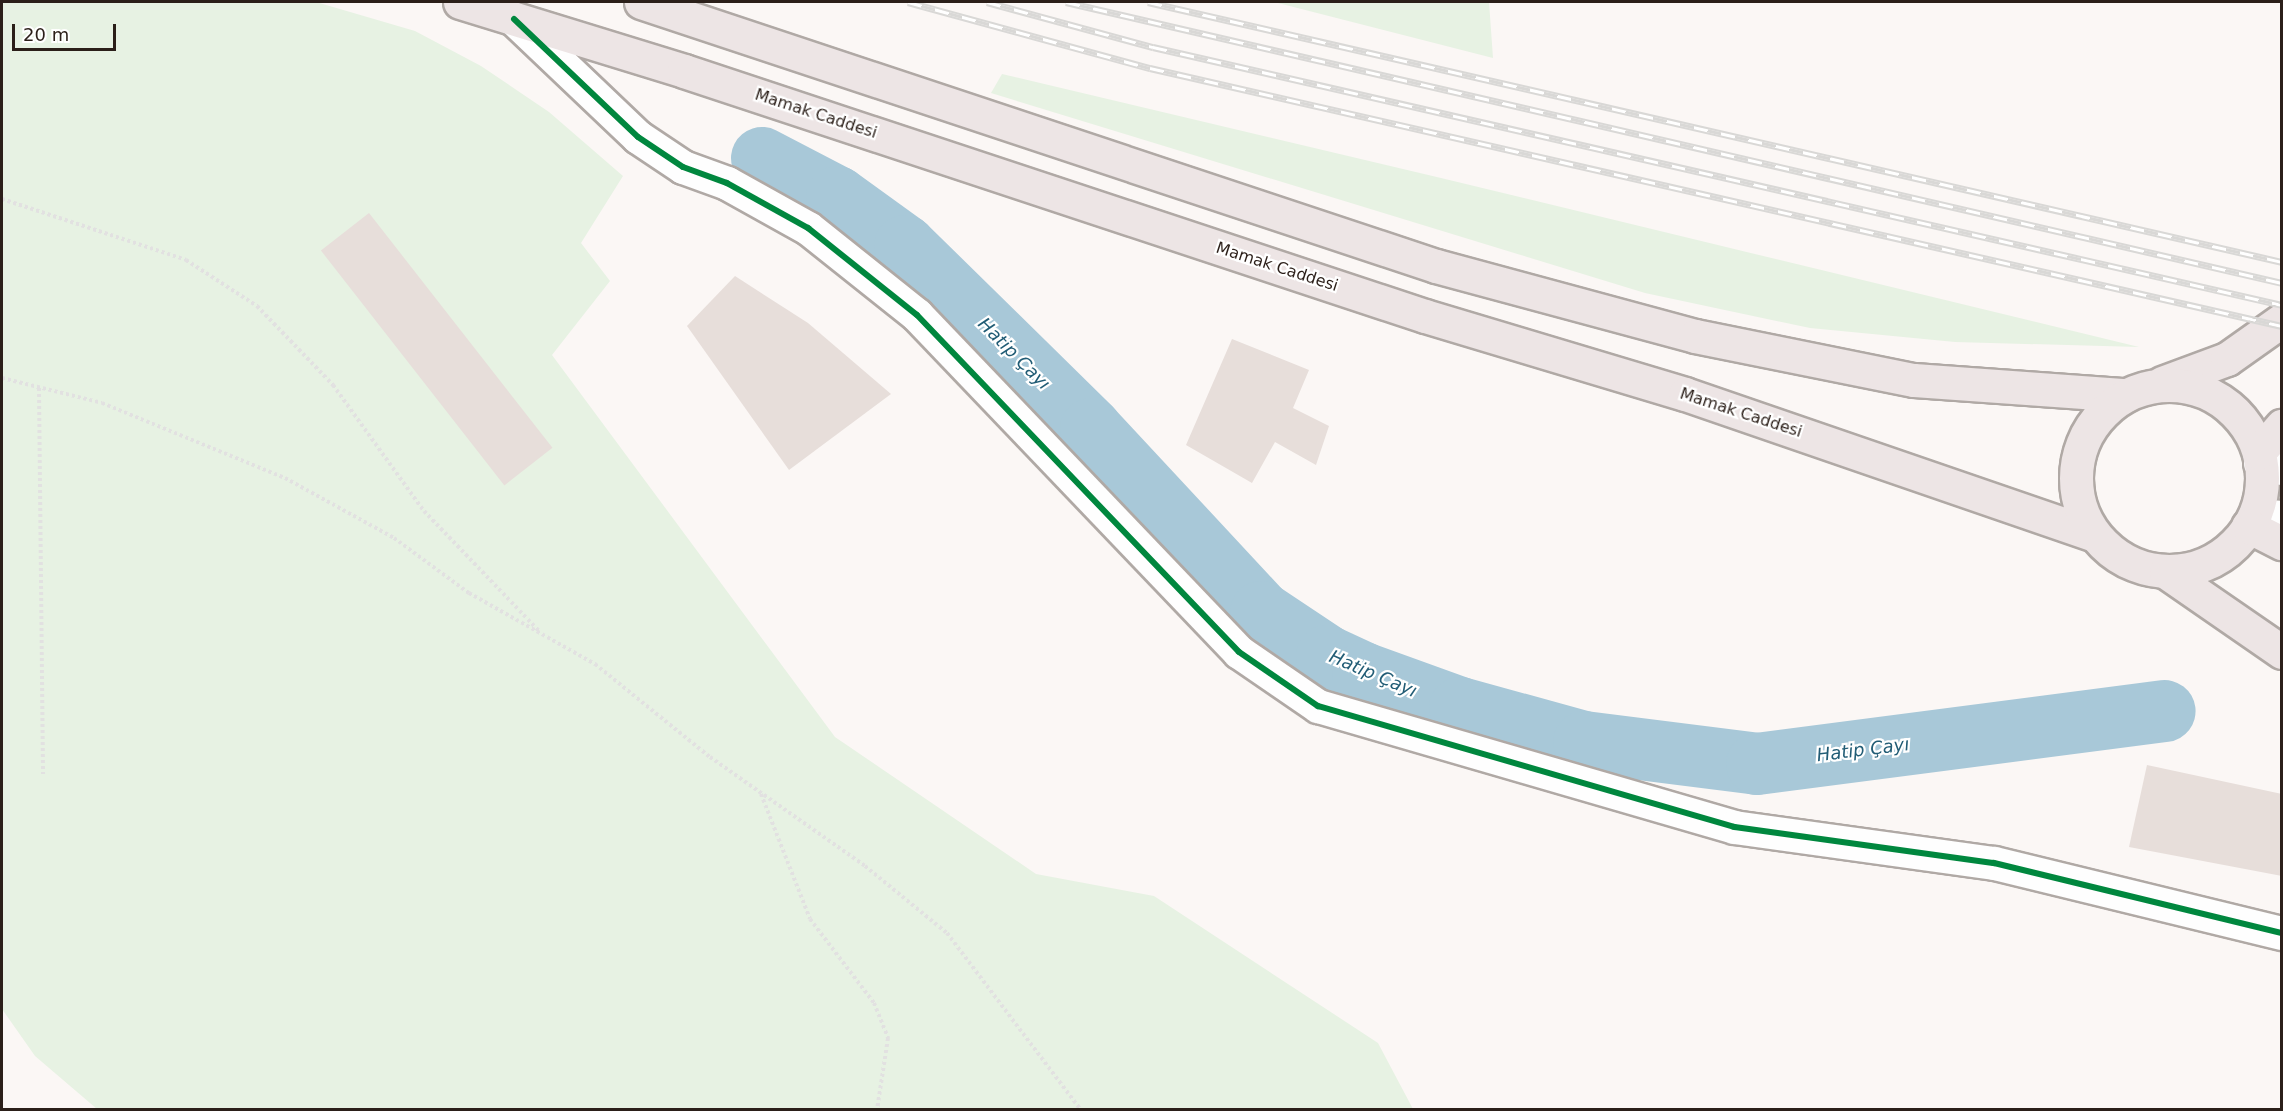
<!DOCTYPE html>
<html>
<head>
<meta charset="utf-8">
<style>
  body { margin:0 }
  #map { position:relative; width:2283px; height:1111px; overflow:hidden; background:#fbf7f5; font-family:"DejaVu Sans",sans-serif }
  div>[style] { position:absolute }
  .green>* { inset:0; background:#e7f2e3 }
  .river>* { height:62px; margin:-31px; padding:0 31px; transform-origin:31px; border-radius:31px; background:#a8c8d8 }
  .building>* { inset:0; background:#e7deda; transform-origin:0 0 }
  .path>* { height:4px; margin-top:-2px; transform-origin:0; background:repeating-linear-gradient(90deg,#e2e1e1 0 3px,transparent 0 6px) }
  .roads { filter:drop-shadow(2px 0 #b0a9a5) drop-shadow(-2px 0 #b0a9a5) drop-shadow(0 2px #b0a9a5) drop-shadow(0 -2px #b0a9a5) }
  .minor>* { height:33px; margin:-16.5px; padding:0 16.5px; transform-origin:16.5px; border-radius:16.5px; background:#fefefe }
  .major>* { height:33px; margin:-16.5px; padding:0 16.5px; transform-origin:16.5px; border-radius:16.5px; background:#ede5e5 }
  .major>.ring { margin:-16.5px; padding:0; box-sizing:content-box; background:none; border:33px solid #ede5e5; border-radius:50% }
  .rail>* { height:7px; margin-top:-3.5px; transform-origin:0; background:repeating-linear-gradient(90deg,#fff 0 14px,#d9d8d6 0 28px); box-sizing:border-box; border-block:2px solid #d9d8d6 }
  .cycleway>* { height:6px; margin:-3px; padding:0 3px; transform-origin:3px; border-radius:3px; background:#00873e }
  span { translate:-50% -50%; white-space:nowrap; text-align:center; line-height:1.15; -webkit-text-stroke:4.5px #fff; paint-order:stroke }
  .street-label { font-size:16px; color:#2b1f19 }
  .water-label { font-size:18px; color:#215c75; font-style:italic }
  .frame { position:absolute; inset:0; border:3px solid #2b1f19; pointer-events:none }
  .scale { position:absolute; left:12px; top:24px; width:104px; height:27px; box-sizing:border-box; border:3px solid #2b1f19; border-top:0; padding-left:8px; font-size:18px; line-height:21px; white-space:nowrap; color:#2b1f19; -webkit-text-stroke:4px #fff; paint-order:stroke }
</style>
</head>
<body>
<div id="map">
  <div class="green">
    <div style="clip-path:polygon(2px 2px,316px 2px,415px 31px,481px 66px,549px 112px,623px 176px,581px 243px,610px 281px,552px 355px,835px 737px,1036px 874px,1154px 896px,1378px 1043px,1413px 1109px,97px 1109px,35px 1056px,2px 1009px)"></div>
    <div style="clip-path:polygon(1274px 2px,1489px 2px,1493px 58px)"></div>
    <div style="clip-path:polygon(1002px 74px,1441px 178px,2139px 347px,1955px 342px,1810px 328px,1645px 293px,991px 93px)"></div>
  </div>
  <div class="river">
    <div style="left:762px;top:158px;width:85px;rotate:27.5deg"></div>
    <div style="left:837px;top:197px;width:84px;rotate:35.8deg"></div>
    <div style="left:905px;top:246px;width:261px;rotate:44.5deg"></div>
    <div style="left:1091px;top:429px;width:250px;rotate:47.1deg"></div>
    <div style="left:1261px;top:612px;width:79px;rotate:33.7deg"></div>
    <div style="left:1327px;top:656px;width:40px;rotate:25deg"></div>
    <div style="left:1363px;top:673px;width:103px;rotate:19.8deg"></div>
    <div style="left:1460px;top:708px;width:129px;rotate:15.3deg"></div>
    <div style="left:1584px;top:742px;width:174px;rotate:7.2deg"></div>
    <div style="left:1757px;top:764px;width:411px;rotate:-7.4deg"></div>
  </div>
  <div class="building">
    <div style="left:369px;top:213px;width:298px;height:61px;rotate:52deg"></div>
    <div style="clip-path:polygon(735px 276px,808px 323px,891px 394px,789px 470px,687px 326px)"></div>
    <div style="clip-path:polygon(1232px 339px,1309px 370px,1293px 408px,1329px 426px,1316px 465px,1275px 442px,1252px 483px,1186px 445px)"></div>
    <div style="clip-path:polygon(2147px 765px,2282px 794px,2282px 876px,2129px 847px)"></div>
  </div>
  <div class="path">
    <div style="left:2px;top:199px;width:194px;rotate:18.3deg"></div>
    <div style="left:186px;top:260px;width:85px;rotate:32.9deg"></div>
    <div style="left:257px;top:306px;width:110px;rotate:46.1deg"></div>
    <div style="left:333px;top:385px;width:155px;rotate:54.2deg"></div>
    <div style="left:424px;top:511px;width:166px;rotate:46.2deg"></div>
    <div style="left:2px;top:378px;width:103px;rotate:14deg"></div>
    <div style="left:102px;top:403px;width:198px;rotate:22.3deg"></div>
    <div style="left:285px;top:478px;width:124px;rotate:28.8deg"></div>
    <div style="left:394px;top:538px;width:93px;rotate:36.3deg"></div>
    <div style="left:469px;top:593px;width:145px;rotate:29.4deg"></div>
    <div style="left:595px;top:664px;width:148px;rotate:39deg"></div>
    <div style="left:710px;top:757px;width:189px;rotate:35.1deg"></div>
    <div style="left:865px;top:866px;width:106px;rotate:39.3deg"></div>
    <div style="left:947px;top:933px;width:222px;rotate:52.9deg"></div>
    <div style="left:39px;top:388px;width:386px;rotate:89.4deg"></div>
    <div style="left:761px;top:794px;width:134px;rotate:68.6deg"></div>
    <div style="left:810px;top:919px;width:106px;rotate:52.7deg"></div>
    <div style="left:874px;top:1003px;width:38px;rotate:68deg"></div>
    <div style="left:888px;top:1038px;width:73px;rotate:98.7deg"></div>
  </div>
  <div class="roads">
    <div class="minor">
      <div style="left:514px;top:19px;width:171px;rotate:43.6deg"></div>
      <div style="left:638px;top:137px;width:54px;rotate:33.7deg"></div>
      <div style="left:683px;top:167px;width:47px;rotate:20deg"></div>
      <div style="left:727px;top:183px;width:93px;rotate:29.1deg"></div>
      <div style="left:808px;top:228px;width:139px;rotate:38.6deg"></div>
      <div style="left:917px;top:315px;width:466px;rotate:46.3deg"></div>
      <div style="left:1239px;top:652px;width:96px;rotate:34.4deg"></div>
      <div style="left:1318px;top:706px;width:433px;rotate:16.2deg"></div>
      <div style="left:1734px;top:827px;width:262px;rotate:7.9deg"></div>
      <div style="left:1994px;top:863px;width:296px;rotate:13.7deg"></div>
      <div style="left:2260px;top:463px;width:23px;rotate:13deg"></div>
      <div style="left:2255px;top:515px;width:27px;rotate:4deg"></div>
    </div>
    <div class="major">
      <div style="left:460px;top:2px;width:234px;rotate:17.1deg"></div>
      <div style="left:684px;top:71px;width:780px;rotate:18.3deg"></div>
      <div style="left:1425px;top:316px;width:271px;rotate:16.7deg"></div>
      <div style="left:1685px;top:394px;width:433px;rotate:19deg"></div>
      <div style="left:641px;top:2px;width:838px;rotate:18.37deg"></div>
      <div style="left:1436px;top:266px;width:268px;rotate:15.1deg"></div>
      <div style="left:1695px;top:336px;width:223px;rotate:11.4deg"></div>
      <div style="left:1914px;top:380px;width:212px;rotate:4.1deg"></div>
      <div style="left:2162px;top:383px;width:69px;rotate:-20.3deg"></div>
      <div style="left:2227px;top:359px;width:67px;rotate:-35.3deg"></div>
      <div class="ring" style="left:2076px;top:385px;width:153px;height:153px"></div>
      <div style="left:2259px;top:452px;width:35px;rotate:-49deg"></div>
      <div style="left:2248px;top:526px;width:38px;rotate:27deg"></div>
      <div style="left:2166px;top:572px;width:141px;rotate:34.6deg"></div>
    </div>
  </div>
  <div class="rail">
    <div style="left:908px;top:2px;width:251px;rotate:15.3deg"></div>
    <div style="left:1150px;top:68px;width:1161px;rotate:12.84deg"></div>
    <div style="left:987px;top:2px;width:172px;rotate:15.2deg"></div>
    <div style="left:1153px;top:47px;width:1158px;rotate:12.87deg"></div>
    <div style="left:1066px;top:2px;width:1248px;rotate:13.01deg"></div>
    <div style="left:1148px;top:2px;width:1163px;rotate:12.91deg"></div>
  </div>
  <div class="cycleway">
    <div style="left:514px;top:19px;width:171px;rotate:43.6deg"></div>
    <div style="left:638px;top:137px;width:54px;rotate:33.7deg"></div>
    <div style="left:683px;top:167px;width:47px;rotate:20deg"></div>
    <div style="left:727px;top:183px;width:93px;rotate:29.1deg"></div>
    <div style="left:808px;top:228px;width:139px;rotate:38.6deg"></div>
    <div style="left:917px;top:315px;width:466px;rotate:46.3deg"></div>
    <div style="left:1239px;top:652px;width:96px;rotate:34.4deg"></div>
    <div style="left:1318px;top:706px;width:433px;rotate:16.2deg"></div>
    <div style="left:1734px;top:827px;width:262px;rotate:7.9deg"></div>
    <div style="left:1994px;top:863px;width:296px;rotate:13.7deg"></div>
  </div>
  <div class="street-label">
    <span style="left:816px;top:114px;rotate:18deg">Mamak Caddesi</span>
    <span style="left:1277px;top:267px;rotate:18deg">Mamak Caddesi</span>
    <span style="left:1741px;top:413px;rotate:18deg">Mamak Caddesi</span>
  </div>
  <div class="water-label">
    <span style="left:1014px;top:354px;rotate:45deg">Hatip Çayı</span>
    <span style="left:1373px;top:674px;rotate:23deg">Hatip Çayı</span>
    <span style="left:1863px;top:750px;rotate:-7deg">Hatip Çayı</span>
  </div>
  <div class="frame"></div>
  <div class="scale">20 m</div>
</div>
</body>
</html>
